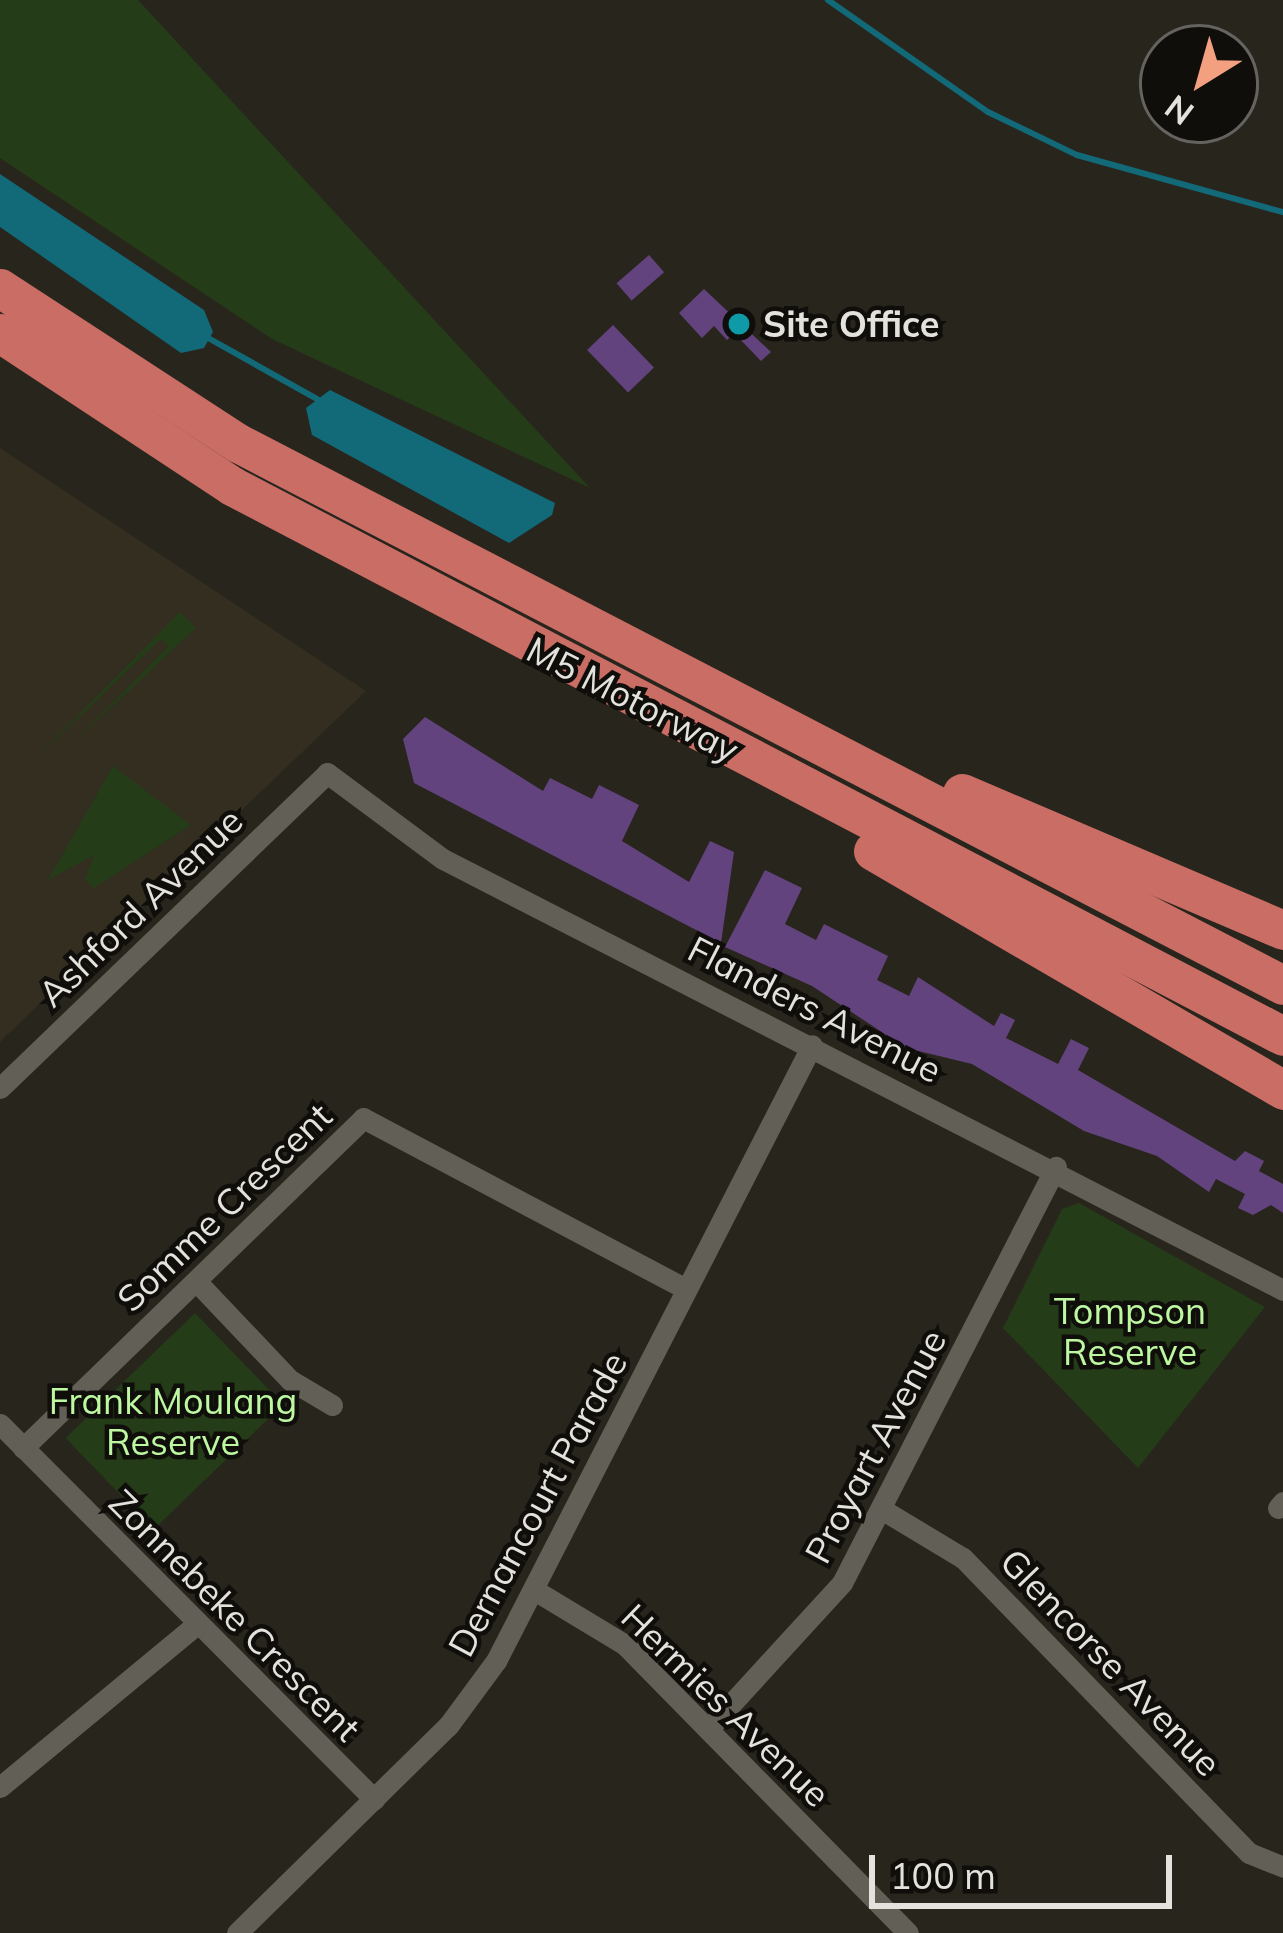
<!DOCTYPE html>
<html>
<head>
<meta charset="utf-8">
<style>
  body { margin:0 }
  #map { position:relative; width:1283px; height:1933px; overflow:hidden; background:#28251d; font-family:Mulish,sans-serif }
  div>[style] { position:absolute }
  .built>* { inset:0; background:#332e20 }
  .green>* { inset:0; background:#253c18; transform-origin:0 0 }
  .water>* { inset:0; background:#126978 }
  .stream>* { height:6px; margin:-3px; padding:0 3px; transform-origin:3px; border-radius:3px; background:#126978 }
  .building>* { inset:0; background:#62437e; transform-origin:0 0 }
  .minor>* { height:21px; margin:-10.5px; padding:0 10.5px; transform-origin:10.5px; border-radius:10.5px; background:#625f56 }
  .motorway>* { height:39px; margin:-19.5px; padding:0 19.5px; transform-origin:19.5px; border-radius:19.5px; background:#ca6d65 }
  .dots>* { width:33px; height:33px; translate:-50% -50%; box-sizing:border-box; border:6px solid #0f0e0b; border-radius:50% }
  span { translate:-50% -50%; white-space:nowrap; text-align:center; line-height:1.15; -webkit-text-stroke:9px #0f0e0b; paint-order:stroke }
  .poi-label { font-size:36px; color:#e3e2dd; font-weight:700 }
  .left { translate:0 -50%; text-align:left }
  .street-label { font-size:36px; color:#e3e2dd }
  .park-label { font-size:36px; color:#bdf7a0 }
  .north { position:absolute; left:1139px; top:24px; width:120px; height:120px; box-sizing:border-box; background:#0f0e0b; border:3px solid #64635f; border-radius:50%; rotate:217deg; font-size:33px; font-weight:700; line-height:48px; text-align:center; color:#e3e2dd }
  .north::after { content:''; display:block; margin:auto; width:42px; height:54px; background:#f2a07f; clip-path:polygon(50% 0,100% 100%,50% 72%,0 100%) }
  .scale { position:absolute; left:869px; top:1855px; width:303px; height:54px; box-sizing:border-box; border:6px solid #e3e2dd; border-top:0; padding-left:15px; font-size:36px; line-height:42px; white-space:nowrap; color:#e3e2dd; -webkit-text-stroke:9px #0f0e0b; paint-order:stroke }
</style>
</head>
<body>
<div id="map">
  <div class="built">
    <div style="clip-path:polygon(0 448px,366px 691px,0 1042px)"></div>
  </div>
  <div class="green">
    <div style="clip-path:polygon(0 0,138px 0,590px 488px,272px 339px,0 158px)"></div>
    <div style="clip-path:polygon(180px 612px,196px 628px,69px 747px,168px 647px,161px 639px,31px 763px)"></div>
    <div style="clip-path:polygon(113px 766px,191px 825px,94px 888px,85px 880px,94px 855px,48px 880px)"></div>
    <div style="clip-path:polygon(1079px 1203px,1265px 1307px,1138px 1468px,1003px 1328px,1062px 1209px)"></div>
    <div style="left:195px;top:1313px;width:127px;height:180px;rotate:46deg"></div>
  </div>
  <div class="water">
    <div style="clip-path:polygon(0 174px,204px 310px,213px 332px,204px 348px,181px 353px,0 227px)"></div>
    <div style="clip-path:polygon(330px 390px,555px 503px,552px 515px,509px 543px,312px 435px,306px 408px)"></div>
  </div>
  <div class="stream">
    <div style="left:828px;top:0;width:195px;rotate:35deg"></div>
    <div style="left:988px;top:112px;width:99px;rotate:25.8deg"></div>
    <div style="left:1077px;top:155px;width:214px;rotate:15.5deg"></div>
    <div style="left:210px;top:339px;width:123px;rotate:29.3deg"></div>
  </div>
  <div class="building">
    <div style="left:649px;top:255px;width:23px;height:43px;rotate:49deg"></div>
    <div style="clip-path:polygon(704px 289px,771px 352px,761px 361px,734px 333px,727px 340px,714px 326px,702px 338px,679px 313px)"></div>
    <div style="left:613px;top:325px;width:59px;height:36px;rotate:46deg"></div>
    <div style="clip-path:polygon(425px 717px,543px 791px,550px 778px,592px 799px,599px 785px,639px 805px,622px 841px,689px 882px,710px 841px,734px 852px,721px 943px,414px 783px,403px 739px)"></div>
    <div style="clip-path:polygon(765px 870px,802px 888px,785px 924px,816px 940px,824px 924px,888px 956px,877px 980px,909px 996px,918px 977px,994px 1026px,1001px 1013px,1015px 1020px,1006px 1038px,1058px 1064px,1071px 1039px,1089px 1048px,1078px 1070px,1235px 1161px,1245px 1151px,1264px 1161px,1259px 1171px,1283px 1184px,1283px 1213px,1271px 1205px,1253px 1215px,1238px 1208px,1245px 1194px,1216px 1179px,1209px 1192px,1157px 1156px,1084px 1131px,972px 1064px,906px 1048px,812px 986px,725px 947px)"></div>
  </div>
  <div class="minor">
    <div style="left:0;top:1088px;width:454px;rotate:-43.9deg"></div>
    <div style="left:327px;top:773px;width:144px;rotate:36.6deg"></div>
    <div style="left:443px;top:859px;width:944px;rotate:27.16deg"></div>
    <div style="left:196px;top:1281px;width:137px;rotate:46.5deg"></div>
    <div style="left:290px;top:1380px;width:49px;rotate:30.8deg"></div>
    <div style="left:0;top:1424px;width:530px;rotate:45.08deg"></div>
    <div style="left:23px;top:1448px;width:474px;rotate:-44.1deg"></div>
    <div style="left:363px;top:1118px;width:365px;rotate:27.9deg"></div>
    <div style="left:1278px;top:1508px;width:8px;rotate:-50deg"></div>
    <div style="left:883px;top:1510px;width:93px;rotate:31deg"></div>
    <div style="left:963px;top:1558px;width:411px;rotate:45.9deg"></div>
    <div style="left:1249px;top:1853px;width:37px;rotate:22deg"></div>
    <div style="left:536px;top:1591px;width:103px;rotate:31.1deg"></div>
    <div style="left:624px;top:1644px;width:405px;rotate:45.5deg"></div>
    <div style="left:710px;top:1727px;width:195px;rotate:-47.5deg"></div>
    <div style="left:842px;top:1583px;width:468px;rotate:-62.8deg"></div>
    <div style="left:0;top:1787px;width:257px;rotate:-39.6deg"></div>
    <div style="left:237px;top:1933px;width:296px;rotate:-44.5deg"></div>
    <div style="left:448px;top:1726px;width:81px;rotate:-53.6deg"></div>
    <div style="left:496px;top:1661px;width:692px;rotate:-62.84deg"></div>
  </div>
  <div class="motorway">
    <div style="left:0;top:288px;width:284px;rotate:33.1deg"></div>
    <div style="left:238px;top:443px;width:1177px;rotate:27.41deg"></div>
    <div style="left:0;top:333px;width:278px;rotate:33.4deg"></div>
    <div style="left:232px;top:486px;width:1186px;rotate:27.62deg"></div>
    <div style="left:962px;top:793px;width:349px;rotate:23.1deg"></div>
    <div style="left:873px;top:851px;width:475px;rotate:30.2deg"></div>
  </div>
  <div class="dots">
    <div style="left:739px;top:324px;background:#0f9aa8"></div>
  </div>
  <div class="poi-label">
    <span class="left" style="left:763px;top:324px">Site Office</span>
  </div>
  <div class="street-label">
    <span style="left:633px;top:699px;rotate:27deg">M5 Motorway</span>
    <span style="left:140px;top:907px;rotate:-44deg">Ashford Avenue</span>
    <span style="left:815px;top:1009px;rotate:27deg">Flanders Avenue</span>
    <span style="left:224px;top:1207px;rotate:-44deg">Somme Crescent</span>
    <span style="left:875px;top:1446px;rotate:-62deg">Proyart Avenue</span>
    <span style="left:537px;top:1504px;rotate:-62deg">Dernancourt Parade</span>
    <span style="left:235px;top:1615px;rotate:45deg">Zonnebeke Crescent</span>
    <span style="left:1111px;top:1662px;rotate:46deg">Glencorse Avenue</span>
    <span style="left:726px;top:1705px;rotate:44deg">Hermies Avenue</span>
  </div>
  <div class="park-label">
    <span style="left:1130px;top:1331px">Tompson<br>Reserve</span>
    <span style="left:173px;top:1421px">Frank Moulang<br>Reserve</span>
  </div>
  <div class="north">N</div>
  <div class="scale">100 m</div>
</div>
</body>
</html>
